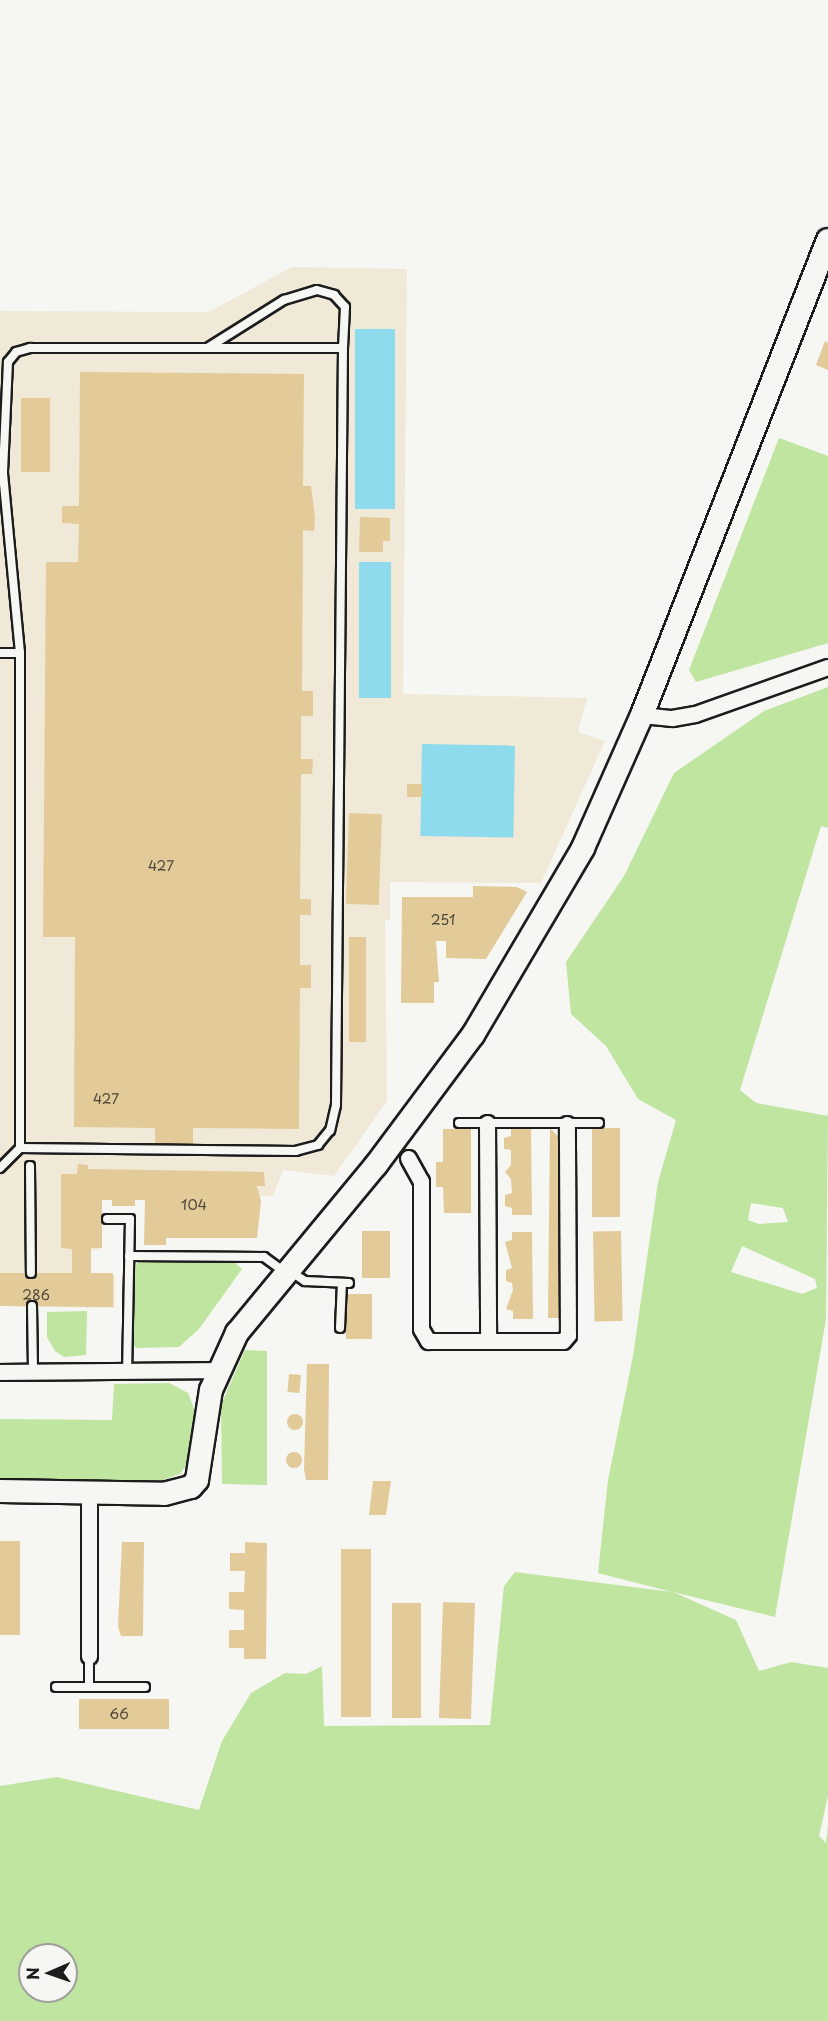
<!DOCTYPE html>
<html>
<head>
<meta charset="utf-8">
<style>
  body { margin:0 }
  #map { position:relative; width:828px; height:2021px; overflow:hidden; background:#f6f6f2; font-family:"Playpen Sans",sans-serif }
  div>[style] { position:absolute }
  .built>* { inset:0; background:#f0e9d7 }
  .green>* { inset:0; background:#bfe5a0 }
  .water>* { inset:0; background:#8ddbec; transform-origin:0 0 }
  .building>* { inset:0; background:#e3ca99; transform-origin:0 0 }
  .round { border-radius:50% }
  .roads { filter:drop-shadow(2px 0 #1c1c1c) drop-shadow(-2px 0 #1c1c1c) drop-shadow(0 2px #1c1c1c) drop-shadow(0 -2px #1c1c1c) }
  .lane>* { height:8px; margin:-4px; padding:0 4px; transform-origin:4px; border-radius:4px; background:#f6f6f2 }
  .street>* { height:15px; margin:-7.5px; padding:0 7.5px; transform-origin:7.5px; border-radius:7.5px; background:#f6f6f2 }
  .secondary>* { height:22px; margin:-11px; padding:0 11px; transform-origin:11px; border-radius:11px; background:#f6f6f2 }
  span { translate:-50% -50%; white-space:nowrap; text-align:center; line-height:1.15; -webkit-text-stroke:4.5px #f6f6f2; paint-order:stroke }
  .number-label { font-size:14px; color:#4e483b }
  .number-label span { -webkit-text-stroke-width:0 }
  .north { position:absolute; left:18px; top:1943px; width:60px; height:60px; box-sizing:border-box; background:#f6f6f2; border:2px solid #9f9f9c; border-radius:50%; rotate:268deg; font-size:16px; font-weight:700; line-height:24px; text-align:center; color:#1c1c1c }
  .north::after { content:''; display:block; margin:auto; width:21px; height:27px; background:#1c1c1c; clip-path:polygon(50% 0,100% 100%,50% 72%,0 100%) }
</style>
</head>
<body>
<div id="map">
  <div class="built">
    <div style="clip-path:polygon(292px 267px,407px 269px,403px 694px,587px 698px,578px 732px,605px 741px,541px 883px,390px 882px,390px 920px,385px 920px,387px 1101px,334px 1176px,283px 1170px,273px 1196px,258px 1196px,258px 1174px,102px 1171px,100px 1250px,91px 1250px,91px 1275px,115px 1275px,115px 1308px,0 1306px,0 311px,209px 312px)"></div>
  </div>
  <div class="green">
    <div style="clip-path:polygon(779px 438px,828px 456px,828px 643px,696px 682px,689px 670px)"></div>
    <div style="clip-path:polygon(evenodd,828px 687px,828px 828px,821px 826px,740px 1090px,756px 1103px,828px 1116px,826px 1319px,775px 1617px,673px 1592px,736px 1620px,759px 1671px,791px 1662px,828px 1668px,828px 1795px,819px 1836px,826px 1843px,828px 1825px,828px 2021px,0 2021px,0 1786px,57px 1777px,199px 1810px,222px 1741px,251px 1693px,285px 1673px,306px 1674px,322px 1666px,324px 1726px,490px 1725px,504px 1586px,515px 1572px,672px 1592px,598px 1573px,608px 1480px,633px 1356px,658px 1182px,676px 1120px,638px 1099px,606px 1046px,571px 1014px,566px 962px,624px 876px,674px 773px,764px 711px,828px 687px,751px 1203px,783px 1208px,788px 1222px,759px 1224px,748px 1220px,751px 1203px,828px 687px,742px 1246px,815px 1279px,817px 1288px,802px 1294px,731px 1272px,742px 1246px,828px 687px,30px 1955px,66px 1955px,66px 1991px,30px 1991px,30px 1955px)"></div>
    <div style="clip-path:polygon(138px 1262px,234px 1262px,242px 1269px,199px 1329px,179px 1347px,136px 1348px,131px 1341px,132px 1273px)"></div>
    <div style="clip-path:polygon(87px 1311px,86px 1355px,64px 1357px,55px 1351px,47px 1337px,47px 1312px)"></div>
    <div style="clip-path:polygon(245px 1350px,267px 1351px,267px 1485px,222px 1484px,221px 1405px)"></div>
    <div style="clip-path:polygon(169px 1383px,188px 1393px,196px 1414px,195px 1453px,180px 1474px,154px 1483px,0 1481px,0 1419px,112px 1420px,114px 1384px)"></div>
  </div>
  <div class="water">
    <div style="left:355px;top:329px;width:40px;height:180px"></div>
    <div style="left:359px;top:562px;width:32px;height:136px"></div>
    <div style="left:422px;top:744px;width:93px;height:92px;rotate:1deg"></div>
  </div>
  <div class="building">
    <div style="clip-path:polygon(825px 341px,828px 343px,828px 370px,816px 365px)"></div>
    <div style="clip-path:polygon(80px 372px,304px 374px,303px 486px,311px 486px,315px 518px,314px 531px,303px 530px,302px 691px,313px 691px,313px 716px,301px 716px,301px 759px,313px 759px,312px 774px,301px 774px,300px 899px,311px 899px,311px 915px,300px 915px,300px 965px,311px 965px,311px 988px,300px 988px,299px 1129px,193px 1128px,193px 1145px,155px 1145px,155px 1128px,74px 1127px,75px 937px,43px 937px,46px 562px,78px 562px,79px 524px,62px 523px,62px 506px,79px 506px)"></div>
    <div style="left:21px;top:398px;width:29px;height:74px"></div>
    <div style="clip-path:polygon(360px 517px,390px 518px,390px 541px,383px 541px,383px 552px,359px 552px)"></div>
    <div style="left:407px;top:784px;width:15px;height:13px"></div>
    <div style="left:349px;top:813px;width:33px;height:91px;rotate:2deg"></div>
    <div style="clip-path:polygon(473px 886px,517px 887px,527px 892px,486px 959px,446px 958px,446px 941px,436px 941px,439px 982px,434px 982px,434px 1003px,401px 1003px,402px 897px,473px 897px)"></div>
    <div style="left:349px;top:937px;width:17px;height:105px"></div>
    <div style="clip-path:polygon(531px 1128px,532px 1215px,512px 1215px,512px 1208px,505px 1206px,505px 1195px,512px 1193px,511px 1179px,505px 1172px,511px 1165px,511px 1150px,504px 1149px,504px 1138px,511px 1136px,511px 1129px)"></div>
    <div style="clip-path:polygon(550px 1128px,562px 1141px,564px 1318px,548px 1318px)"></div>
    <div style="left:592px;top:1128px;width:28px;height:89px"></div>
    <div style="clip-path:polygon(443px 1129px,471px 1129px,471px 1213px,444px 1213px,443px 1187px,436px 1187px,436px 1162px,443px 1162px)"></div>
    <div style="clip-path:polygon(78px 1164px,88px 1165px,88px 1169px,264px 1172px,265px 1186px,257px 1186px,261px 1201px,257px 1238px,166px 1238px,166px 1245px,144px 1245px,145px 1200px,135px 1200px,135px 1206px,112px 1206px,112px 1200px,102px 1200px,102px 1248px,91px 1248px,91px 1273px,113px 1273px,113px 1307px,0 1306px,0 1273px,72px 1273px,72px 1249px,61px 1248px,61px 1174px,77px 1174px)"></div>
    <div style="left:362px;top:1231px;width:28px;height:47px"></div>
    <div style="left:621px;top:1231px;width:90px;height:28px;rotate:89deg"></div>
    <div style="clip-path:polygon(512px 1232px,532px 1232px,533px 1319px,513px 1319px,513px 1311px,506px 1309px,513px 1290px,512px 1283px,506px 1281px,506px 1270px,512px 1268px,505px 1242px,512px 1240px)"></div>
    <div style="left:346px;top:1294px;width:26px;height:45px"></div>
    <div style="clip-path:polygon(307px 1364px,329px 1364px,328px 1480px,306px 1480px,304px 1469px)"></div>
    <div style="left:289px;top:1374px;width:12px;height:18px;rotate:5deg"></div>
    <div class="round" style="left:287px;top:1414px;width:16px;height:16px"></div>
    <div class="round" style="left:286px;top:1452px;width:16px;height:16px"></div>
    <div style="clip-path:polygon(373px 1481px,391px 1481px,386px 1515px,369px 1515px)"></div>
    <div style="left:0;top:1541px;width:20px;height:94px"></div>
    <div style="clip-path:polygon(122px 1542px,144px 1542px,143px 1636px,121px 1636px,118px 1626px)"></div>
    <div style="clip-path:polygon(245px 1542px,267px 1543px,266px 1659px,244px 1659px,244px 1648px,229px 1648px,229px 1630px,244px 1630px,244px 1610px,229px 1609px,229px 1592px,244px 1592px,245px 1571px,230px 1571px,230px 1553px,245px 1553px)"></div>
    <div style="left:341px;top:1549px;width:30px;height:168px"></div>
    <div style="left:443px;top:1602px;width:32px;height:116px;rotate:2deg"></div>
    <div style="left:392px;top:1603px;width:29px;height:115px"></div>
    <div style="left:79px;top:1699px;width:90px;height:30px"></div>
  </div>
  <div class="roads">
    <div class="lane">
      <div style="left:209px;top:347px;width:89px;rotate:-32.1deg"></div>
      <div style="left:284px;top:300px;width:34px;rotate:-17deg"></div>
      <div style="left:317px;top:290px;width:18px;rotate:16deg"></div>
      <div style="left:334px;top:295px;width:16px;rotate:47deg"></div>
      <div style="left:345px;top:307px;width:41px;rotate:92.8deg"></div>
      <div style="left:0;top:653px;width:20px"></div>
      <div style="left:459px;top:1123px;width:140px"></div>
      <div style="left:30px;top:1166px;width:107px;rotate:89.5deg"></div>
      <div style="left:0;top:1168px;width:28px;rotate:-45deg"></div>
      <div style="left:20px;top:1148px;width:495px;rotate:-90deg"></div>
      <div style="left:20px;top:653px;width:182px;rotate:-95.4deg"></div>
      <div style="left:3px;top:472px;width:110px;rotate:-87.4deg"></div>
      <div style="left:8px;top:362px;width:13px;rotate:-51deg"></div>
      <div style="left:16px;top:352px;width:15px;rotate:-16deg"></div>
      <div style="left:30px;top:348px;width:313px"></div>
      <div style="left:343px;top:348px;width:757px;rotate:90.53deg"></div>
      <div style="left:336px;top:1105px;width:26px;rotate:103deg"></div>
      <div style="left:330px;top:1130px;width:19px;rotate:129deg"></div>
      <div style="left:318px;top:1145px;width:23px;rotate:165deg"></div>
      <div style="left:296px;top:1151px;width:276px;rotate:-179.4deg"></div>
      <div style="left:107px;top:1219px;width:23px"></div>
      <div style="left:130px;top:1219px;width:152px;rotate:91.1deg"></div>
      <div style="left:129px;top:1256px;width:135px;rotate:0.4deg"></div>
      <div style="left:264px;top:1257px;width:26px;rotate:36deg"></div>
      <div style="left:290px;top:1271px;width:18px;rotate:34deg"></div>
      <div style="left:305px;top:1281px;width:44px;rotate:2.6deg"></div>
      <div style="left:32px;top:1306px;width:66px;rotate:89.1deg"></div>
      <div style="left:340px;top:1328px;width:45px;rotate:-87.5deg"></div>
      <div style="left:89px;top:1686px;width:30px;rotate:-90deg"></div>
      <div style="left:56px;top:1687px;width:89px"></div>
    </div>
    <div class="street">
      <div style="left:642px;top:715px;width:30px;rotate:6deg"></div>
      <div style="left:672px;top:718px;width:23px;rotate:-10deg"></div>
      <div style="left:695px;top:714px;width:141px;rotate:-19.5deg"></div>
      <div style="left:487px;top:1123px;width:218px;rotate:89.7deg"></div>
      <div style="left:408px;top:1158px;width:26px;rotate:61deg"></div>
      <div style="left:421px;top:1181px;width:148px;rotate:90deg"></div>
      <div style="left:421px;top:1329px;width:14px;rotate:60deg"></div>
      <div style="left:428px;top:1341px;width:135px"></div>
      <div style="left:563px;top:1341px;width:8px;rotate:-50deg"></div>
      <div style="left:568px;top:1335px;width:211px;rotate:-90.3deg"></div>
      <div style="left:0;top:1372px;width:218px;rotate:-0.5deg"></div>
      <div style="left:89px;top:1504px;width:152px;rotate:90deg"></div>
    </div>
    <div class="secondary">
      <div style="left:0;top:1491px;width:164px;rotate:1deg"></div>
      <div style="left:164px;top:1494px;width:28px;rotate:-15deg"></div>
      <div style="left:191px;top:1487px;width:9px;rotate:-49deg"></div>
      <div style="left:197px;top:1480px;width:91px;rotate:-81.2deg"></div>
      <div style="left:211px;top:1390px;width:63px;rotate:-65.5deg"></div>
      <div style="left:237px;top:1333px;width:218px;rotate:-50.4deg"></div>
      <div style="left:376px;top:1165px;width:162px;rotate:-53.3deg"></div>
      <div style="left:473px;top:1035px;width:217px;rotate:-59.5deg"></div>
      <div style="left:583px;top:848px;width:145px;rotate:-66.1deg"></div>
      <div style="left:642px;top:715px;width:510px;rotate:-68.62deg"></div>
    </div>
  </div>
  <div class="number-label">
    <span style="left:161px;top:866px">427</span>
    <span style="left:443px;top:920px">251</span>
    <span style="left:106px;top:1099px">427</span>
    <span style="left:194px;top:1205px">104</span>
    <span style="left:36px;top:1295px">286</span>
    <span style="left:119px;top:1714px">66</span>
  </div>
  <div class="north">N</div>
</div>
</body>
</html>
